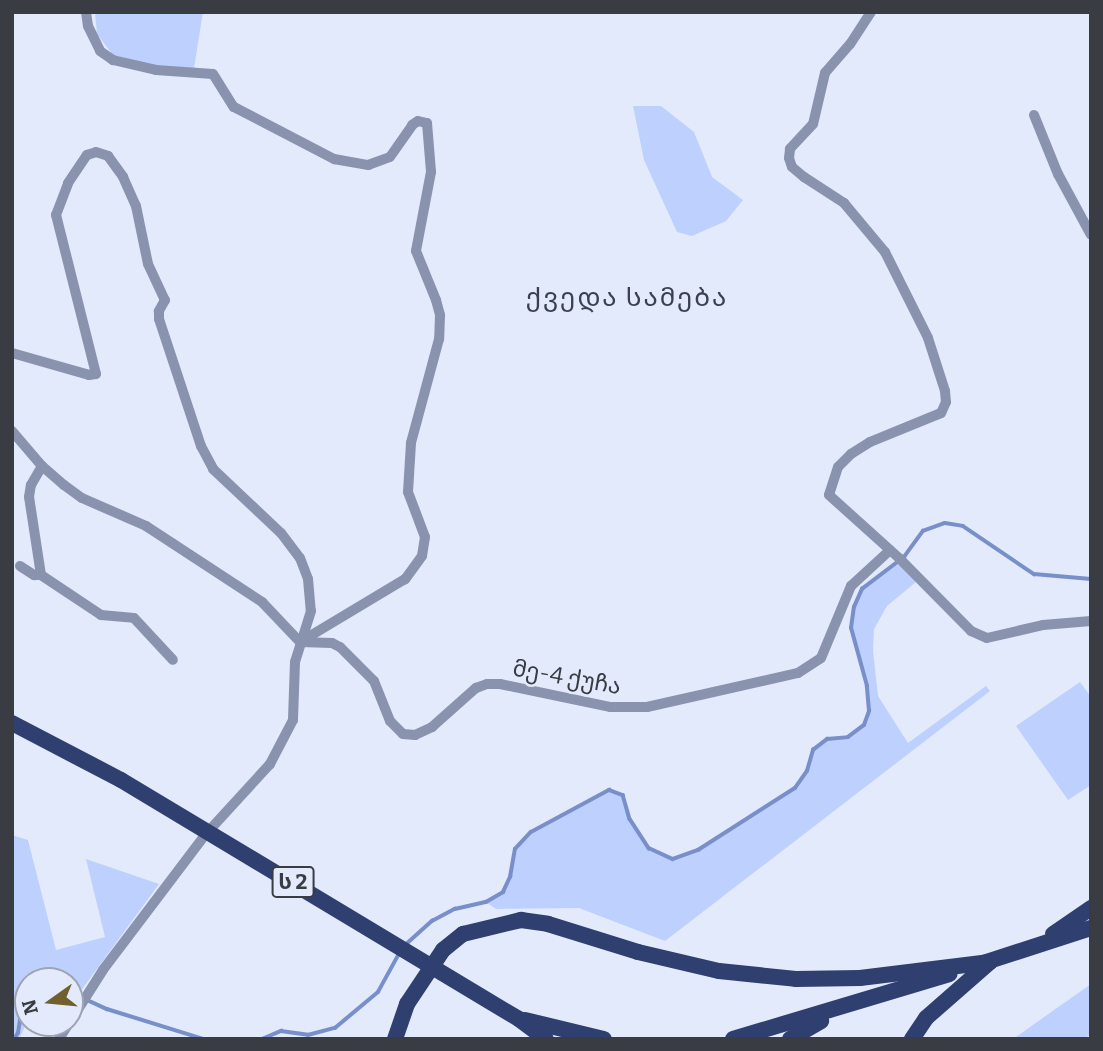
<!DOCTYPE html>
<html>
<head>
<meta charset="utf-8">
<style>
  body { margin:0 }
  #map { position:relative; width:1103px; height:1051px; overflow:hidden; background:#e2eafc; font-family:Bitter,"Noto Sans Georgian",serif }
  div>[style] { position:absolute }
  .green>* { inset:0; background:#bed0fe }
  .stream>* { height:3.5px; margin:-1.75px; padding:0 1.75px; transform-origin:1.75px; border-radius:1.75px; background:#798fca }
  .minor>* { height:10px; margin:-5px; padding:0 5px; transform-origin:5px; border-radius:5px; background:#8993ae }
  .trunk>* { height:16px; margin:-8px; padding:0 8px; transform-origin:8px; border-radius:8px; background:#2f3f6f }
  span { translate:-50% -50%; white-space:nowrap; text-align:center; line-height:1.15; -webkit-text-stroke:5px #e2eafc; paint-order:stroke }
  .shield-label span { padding:2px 5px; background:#e2eafc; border:2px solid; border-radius:5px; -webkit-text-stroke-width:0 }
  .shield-label { font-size:21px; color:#393c43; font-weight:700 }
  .street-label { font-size:23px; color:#393c43 }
  .quarter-label { font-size:26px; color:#3a404f; letter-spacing:2px }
  .frame { position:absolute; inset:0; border:14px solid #393c43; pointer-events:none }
  .north { position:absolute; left:14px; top:967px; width:70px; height:70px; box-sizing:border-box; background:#e2eafc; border:2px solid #9ea4b2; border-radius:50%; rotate:255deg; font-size:19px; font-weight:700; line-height:28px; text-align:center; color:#393c43 }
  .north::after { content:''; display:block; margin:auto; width:24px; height:32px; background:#725f2e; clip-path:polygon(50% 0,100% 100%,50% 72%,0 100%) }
</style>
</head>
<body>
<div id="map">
  <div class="green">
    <div style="clip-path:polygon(95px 12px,203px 12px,194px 68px,161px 68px,113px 55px,97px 34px)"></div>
    <div style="clip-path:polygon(633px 106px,661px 106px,694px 132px,712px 177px,743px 200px,726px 221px,692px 236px,677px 232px,644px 160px)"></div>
    <div style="clip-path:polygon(897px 561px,916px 582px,887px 606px,874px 629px,873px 651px,878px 696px,908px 743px,986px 686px,990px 691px,665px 941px,579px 908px,496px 909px,486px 902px,503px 892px,510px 877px,515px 849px,531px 832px,609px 790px,623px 795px,630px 819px,649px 848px,673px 859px,698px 850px,795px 788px,807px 771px,813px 750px,827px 739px,848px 737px,864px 725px,869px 710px,867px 686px,851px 628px,854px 607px,862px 589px)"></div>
    <div style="clip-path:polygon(1080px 682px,1091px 697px,1091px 785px,1068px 800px,1016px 726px)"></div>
    <div style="clip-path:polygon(12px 835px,28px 840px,56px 950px,105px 937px,86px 859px,159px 884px,77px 996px,70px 999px,70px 981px,28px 981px,28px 1020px,19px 1039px,12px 1039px)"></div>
    <div style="clip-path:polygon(1091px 984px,1091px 1034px,1084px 1039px,1013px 1039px)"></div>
  </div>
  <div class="stream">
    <div style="left:404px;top:946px;width:38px;rotate:-42deg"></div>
    <div style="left:432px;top:921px;width:26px;rotate:-28deg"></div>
    <div style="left:455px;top:909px;width:32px;rotate:-13deg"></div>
    <div style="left:486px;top:902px;width:20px;rotate:-30deg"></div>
    <div style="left:503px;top:892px;width:17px;rotate:-65deg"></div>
    <div style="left:510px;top:877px;width:28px;rotate:-80deg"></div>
    <div style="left:515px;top:849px;width:23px;rotate:-47deg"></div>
    <div style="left:531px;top:832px;width:89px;rotate:-28.3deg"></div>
    <div style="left:609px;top:790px;width:15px;rotate:20deg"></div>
    <div style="left:623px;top:795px;width:25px;rotate:74deg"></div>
    <div style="left:630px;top:819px;width:35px;rotate:57deg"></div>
    <div style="left:649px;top:848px;width:26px;rotate:25deg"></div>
    <div style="left:673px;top:859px;width:27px;rotate:-20deg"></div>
    <div style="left:698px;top:850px;width:115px;rotate:-32.6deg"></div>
    <div style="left:795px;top:788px;width:21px;rotate:-55deg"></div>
    <div style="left:807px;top:771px;width:22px;rotate:-74deg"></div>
    <div style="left:813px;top:750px;width:18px;rotate:-38deg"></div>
    <div style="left:827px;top:739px;width:21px;rotate:-5deg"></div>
    <div style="left:848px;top:737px;width:20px;rotate:-37deg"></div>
    <div style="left:864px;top:725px;width:15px;rotate:-70deg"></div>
    <div style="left:869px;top:711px;width:25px;rotate:-95deg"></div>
    <div style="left:867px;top:686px;width:60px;rotate:-105.4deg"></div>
    <div style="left:851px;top:628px;width:21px;rotate:-82deg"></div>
    <div style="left:854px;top:607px;width:20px;rotate:-66deg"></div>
    <div style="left:862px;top:589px;width:53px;rotate:-37.3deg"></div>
    <div style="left:904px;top:557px;width:32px;rotate:-54deg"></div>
    <div style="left:923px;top:531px;width:23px;rotate:-20deg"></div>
    <div style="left:945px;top:523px;width:18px;rotate:9deg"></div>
    <div style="left:963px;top:526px;width:86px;rotate:34.1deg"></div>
    <div style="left:1034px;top:574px;width:57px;rotate:5deg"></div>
    <div style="left:70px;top:992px;width:41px;rotate:24.7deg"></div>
    <div style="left:107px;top:1009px;width:102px;rotate:17.2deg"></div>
    <div style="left:14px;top:1039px;width:7px;rotate:-56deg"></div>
    <div style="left:18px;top:1033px;width:24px;rotate:-81deg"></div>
    <div style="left:22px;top:1009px;width:7px;rotate:-34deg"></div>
    <div style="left:262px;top:1039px;width:21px;rotate:-23deg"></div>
    <div style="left:281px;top:1031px;width:27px;rotate:8deg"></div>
    <div style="left:308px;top:1035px;width:28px;rotate:-15deg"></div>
    <div style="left:335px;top:1028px;width:56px;rotate:-39.9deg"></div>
    <div style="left:378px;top:992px;width:46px;rotate:-61.2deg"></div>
  </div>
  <div class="minor">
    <div style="left:86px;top:12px;width:14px;rotate:82deg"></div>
    <div style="left:88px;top:26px;width:28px;rotate:64deg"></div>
    <div style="left:100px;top:51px;width:16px;rotate:35deg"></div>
    <div style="left:113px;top:60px;width:44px;rotate:13.1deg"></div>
    <div style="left:156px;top:70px;width:57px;rotate:4deg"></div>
    <div style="left:213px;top:74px;width:39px;rotate:58deg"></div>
    <div style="left:234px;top:107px;width:113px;rotate:27.5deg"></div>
    <div style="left:334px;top:159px;width:35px;rotate:10deg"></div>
    <div style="left:368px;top:165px;width:23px;rotate:-20deg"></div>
    <div style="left:390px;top:157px;width:39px;rotate:-55deg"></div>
    <div style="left:412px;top:125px;width:7px;rotate:-34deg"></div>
    <div style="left:418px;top:121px;width:9px;rotate:13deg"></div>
    <div style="left:427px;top:123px;width:49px;rotate:85.3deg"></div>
    <div style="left:431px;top:172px;width:80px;rotate:100.8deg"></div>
    <div style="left:416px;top:251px;width:53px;rotate:67.8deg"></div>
    <div style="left:436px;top:300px;width:16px;rotate:75deg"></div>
    <div style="left:440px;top:315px;width:24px;rotate:92deg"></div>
    <div style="left:439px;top:339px;width:108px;rotate:105.1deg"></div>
    <div style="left:411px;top:443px;width:49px;rotate:93.5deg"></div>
    <div style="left:408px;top:492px;width:48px;rotate:69.3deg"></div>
    <div style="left:425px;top:537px;width:19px;rotate:99deg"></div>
    <div style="left:422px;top:556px;width:29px;rotate:126deg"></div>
    <div style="left:405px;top:579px;width:122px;rotate:149deg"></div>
    <div style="left:871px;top:12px;width:38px;rotate:123deg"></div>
    <div style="left:850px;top:44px;width:38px;rotate:131deg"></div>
    <div style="left:825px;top:73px;width:52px;rotate:103.2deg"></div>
    <div style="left:813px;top:124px;width:34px;rotate:133deg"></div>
    <div style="left:790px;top:149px;width:9px;rotate:96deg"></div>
    <div style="left:789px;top:158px;width:9px;rotate:72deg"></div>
    <div style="left:792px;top:167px;width:16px;rotate:40deg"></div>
    <div style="left:804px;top:177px;width:48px;rotate:33deg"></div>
    <div style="left:844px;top:203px;width:64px;rotate:50.1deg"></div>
    <div style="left:885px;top:252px;width:96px;rotate:63.4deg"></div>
    <div style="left:928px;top:338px;width:56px;rotate:72.2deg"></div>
    <div style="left:945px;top:391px;width:11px;rotate:85deg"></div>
    <div style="left:946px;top:402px;width:12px;rotate:114deg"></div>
    <div style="left:941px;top:413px;width:77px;rotate:157.8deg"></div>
    <div style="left:870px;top:442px;width:22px;rotate:148deg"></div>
    <div style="left:851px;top:454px;width:18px;rotate:135deg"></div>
    <div style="left:838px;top:467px;width:29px;rotate:108deg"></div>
    <div style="left:829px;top:495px;width:94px;rotate:42deg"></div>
    <div style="left:899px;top:558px;width:103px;rotate:45.4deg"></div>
    <div style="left:971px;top:631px;width:17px;rotate:24deg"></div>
    <div style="left:987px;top:638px;width:57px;rotate:-13.1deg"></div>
    <div style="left:1043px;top:625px;width:48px;rotate:-4.8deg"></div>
    <div style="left:1034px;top:115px;width:64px;rotate:67.9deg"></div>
    <div style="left:1058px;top:174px;width:69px;rotate:61.6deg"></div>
    <div style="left:12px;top:353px;width:80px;rotate:15.9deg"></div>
    <div style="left:89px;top:375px;width:7px;rotate:-8deg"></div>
    <div style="left:96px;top:374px;width:164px;rotate:-104.1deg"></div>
    <div style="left:56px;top:215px;width:34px;rotate:-69deg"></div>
    <div style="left:68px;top:183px;width:34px;rotate:-56deg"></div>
    <div style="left:87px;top:155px;width:9px;rotate:-18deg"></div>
    <div style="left:96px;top:152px;width:13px;rotate:18deg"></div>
    <div style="left:108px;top:156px;width:26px;rotate:54deg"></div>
    <div style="left:123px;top:177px;width:32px;rotate:66deg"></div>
    <div style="left:136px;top:206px;width:59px;rotate:78.3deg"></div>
    <div style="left:148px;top:264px;width:40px;rotate:65deg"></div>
    <div style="left:165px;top:300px;width:13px;rotate:119deg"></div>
    <div style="left:159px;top:311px;width:8px;rotate:90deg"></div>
    <div style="left:159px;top:319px;width:134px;rotate:71.7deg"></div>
    <div style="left:201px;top:446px;width:26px;rotate:62deg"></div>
    <div style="left:213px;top:469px;width:93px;rotate:43.3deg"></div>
    <div style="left:281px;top:533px;width:31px;rotate:53deg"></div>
    <div style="left:300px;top:558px;width:22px;rotate:69deg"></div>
    <div style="left:308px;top:579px;width:32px;rotate:85deg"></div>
    <div style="left:311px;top:611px;width:53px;rotate:107.4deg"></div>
    <div style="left:295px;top:662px;width:58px;rotate:92deg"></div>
    <div style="left:293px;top:720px;width:50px;rotate:117.6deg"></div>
    <div style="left:270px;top:764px;width:96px;rotate:132.5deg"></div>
    <div style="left:205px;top:835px;width:169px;rotate:127.1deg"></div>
    <div style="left:103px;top:970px;width:62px;rotate:122.4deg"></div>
    <div style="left:12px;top:431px;width:46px;rotate:49.4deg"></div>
    <div style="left:42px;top:466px;width:29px;rotate:41deg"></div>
    <div style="left:64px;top:485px;width:22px;rotate:36deg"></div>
    <div style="left:82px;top:498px;width:70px;rotate:23.6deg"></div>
    <div style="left:146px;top:526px;width:139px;rotate:33.2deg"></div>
    <div style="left:262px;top:602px;width:55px;rotate:46.5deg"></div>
    <div style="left:300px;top:642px;width:32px;rotate:2deg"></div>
    <div style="left:332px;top:643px;width:9px;rotate:27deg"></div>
    <div style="left:340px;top:647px;width:48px;rotate:45deg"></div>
    <div style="left:374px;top:681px;width:43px;rotate:68.2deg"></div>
    <div style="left:390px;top:721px;width:18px;rotate:45deg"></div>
    <div style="left:403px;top:734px;width:12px;rotate:5deg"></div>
    <div style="left:415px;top:735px;width:19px;rotate:-25deg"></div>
    <div style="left:432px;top:727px;width:59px;rotate:-41.6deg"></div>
    <div style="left:476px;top:688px;width:12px;rotate:-20deg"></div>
    <div style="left:487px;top:684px;width:13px"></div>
    <div style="left:500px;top:684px;width:112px;rotate:11.8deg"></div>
    <div style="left:610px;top:707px;width:37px"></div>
    <div style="left:647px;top:707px;width:155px;rotate:-12.7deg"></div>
    <div style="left:798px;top:673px;width:27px;rotate:-33deg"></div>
    <div style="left:821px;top:658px;width:78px;rotate:-67.4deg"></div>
    <div style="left:851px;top:586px;width:53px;rotate:-42.7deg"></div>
    <div style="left:20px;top:566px;width:17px;rotate:33deg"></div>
    <div style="left:34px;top:575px;width:7px"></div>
    <div style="left:41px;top:575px;width:79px;rotate:-98.7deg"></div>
    <div style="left:29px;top:497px;width:12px;rotate:-81deg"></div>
    <div style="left:31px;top:485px;width:22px;rotate:-60deg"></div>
    <div style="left:41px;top:575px;width:72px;rotate:33.7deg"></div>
    <div style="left:101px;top:615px;width:33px;rotate:5deg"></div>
    <div style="left:134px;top:618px;width:57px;rotate:47.1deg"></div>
    <div style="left:59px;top:1039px;width:19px;rotate:-58deg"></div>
  </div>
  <div class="trunk">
    <div style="left:12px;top:723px;width:123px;rotate:27.6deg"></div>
    <div style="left:121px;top:780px;width:464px;rotate:31deg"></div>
    <div style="left:519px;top:1019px;width:34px;rotate:37deg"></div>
    <div style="left:1053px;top:934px;width:46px;rotate:-34.4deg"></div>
    <div style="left:980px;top:964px;width:117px;rotate:-18deg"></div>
    <div style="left:525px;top:1020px;width:81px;rotate:13.5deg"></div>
    <div style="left:395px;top:1039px;width:37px;rotate:-71deg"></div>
    <div style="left:407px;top:1004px;width:65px;rotate:-56.3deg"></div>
    <div style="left:443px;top:950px;width:26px;rotate:-39deg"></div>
    <div style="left:463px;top:934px;width:60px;rotate:-13.6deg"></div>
    <div style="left:521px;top:920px;width:27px;rotate:8deg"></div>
    <div style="left:548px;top:924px;width:94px;rotate:17.3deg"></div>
    <div style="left:638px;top:952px;width:83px;rotate:13.2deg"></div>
    <div style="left:719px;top:971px;width:77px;rotate:5.9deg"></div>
    <div style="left:796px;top:979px;width:64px;rotate:-0.9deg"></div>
    <div style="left:860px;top:978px;width:131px;rotate:-7deg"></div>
    <div style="left:733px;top:1039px;width:226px;rotate:-16.7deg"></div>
    <div style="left:790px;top:1039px;width:36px;rotate:-30deg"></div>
    <div style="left:912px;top:1039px;width:25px;rotate:-56deg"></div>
    <div style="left:926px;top:1018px;width:85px;rotate:-41.2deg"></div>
  </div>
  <div class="shield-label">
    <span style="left:293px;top:882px">ს 2</span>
  </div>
  <div class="street-label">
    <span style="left:567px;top:677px;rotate:10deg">მე-4 ქუჩა</span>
  </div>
  <div class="quarter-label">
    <span style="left:627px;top:298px">ქვედა სამება</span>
  </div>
  <div class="frame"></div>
  <div class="north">N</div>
</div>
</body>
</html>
